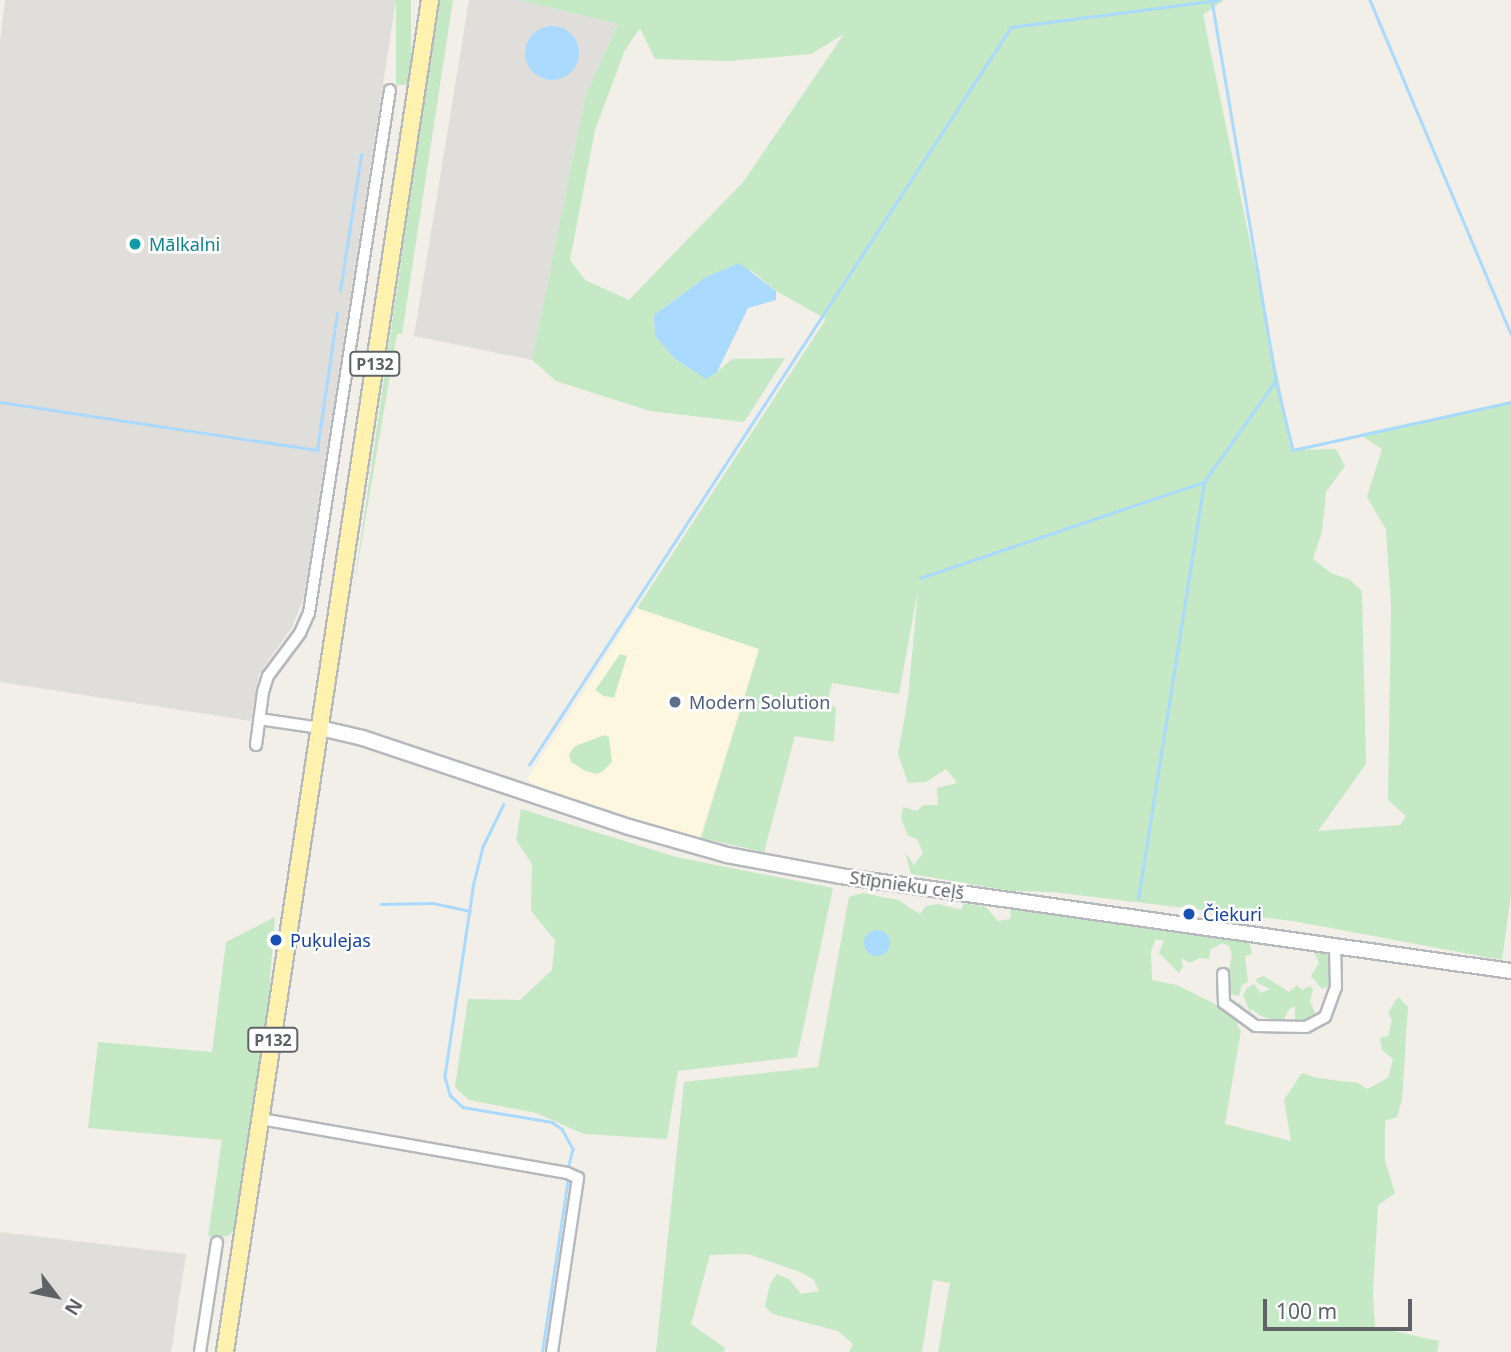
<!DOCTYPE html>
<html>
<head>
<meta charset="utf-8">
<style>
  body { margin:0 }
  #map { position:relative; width:1511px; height:1352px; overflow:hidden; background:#f1efe8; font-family:"Noto Sans",sans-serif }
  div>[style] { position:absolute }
  .commercial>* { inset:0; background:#fef7e0 }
  .industrial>* { inset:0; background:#e0deda }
  .green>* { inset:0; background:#c5e8c5; transform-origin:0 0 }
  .water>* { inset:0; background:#aadaff }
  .round { border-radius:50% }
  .stream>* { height:2.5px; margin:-1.25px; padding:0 1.25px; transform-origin:1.25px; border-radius:1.25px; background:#aadaff }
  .roads { filter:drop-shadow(2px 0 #b5b8bc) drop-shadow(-2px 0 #b5b8bc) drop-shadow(0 2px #b5b8bc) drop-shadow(0 -2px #b5b8bc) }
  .street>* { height:10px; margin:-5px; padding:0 5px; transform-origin:5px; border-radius:5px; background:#fff }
  .secondary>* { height:14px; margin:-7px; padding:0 7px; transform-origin:7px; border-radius:7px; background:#fff }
  .primary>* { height:16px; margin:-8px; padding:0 8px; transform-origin:8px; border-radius:8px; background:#fff2af }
  .dots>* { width:19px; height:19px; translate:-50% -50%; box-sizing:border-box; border:4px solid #fff; border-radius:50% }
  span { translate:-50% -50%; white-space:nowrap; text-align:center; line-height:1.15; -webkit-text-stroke:5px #fff; paint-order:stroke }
  .shield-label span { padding:2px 5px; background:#fff; border:2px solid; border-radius:5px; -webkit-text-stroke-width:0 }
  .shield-label { font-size:16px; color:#5f6368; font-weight:700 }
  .culture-label { font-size:18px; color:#0d838f }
  .left { translate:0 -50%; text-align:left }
  .service-label { font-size:18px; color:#4e5e75 }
  .street-label { font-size:18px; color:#5f6368 }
  .transit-label { font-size:18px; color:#164399 }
  .north { position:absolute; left:21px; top:1261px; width:70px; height:70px; -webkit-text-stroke:5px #fff; paint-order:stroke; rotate:122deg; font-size:19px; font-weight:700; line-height:28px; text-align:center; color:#5f6368 }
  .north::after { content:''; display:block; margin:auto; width:24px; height:32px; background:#5f6368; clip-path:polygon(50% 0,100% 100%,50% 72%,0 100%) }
  .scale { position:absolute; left:1263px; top:1299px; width:149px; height:32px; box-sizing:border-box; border:4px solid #5f6368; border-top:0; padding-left:9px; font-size:21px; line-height:24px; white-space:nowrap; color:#5f6368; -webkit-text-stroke:5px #fff; paint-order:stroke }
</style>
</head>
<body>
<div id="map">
  <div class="commercial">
    <div style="clip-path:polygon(637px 608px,760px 648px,699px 839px,542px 788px,527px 780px)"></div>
  </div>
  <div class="industrial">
    <div style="clip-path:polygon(5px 0,396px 0,304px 597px,292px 627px,259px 674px,251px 721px,0 682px,0 42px)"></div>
    <div style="clip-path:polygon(469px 0,520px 0,618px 24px,585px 97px,532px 360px,414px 336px)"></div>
    <div style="clip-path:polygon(0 1232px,186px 1254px,171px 1352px,0 1352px)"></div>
  </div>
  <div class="green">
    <div style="left:396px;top:0;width:15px;height:85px"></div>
    <div style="clip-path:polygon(439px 0,453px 0,402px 334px,397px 334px,353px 592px)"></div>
    <div style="clip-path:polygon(evenodd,519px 0,1224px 0,1203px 15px,1293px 450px,1336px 449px,1345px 466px,1326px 492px,1322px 532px,1313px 559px,1331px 573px,1350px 580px,1362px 591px,1366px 764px,1318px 831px,1400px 825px,1406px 816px,1388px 800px,1391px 604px,1386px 530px,1367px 497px,1382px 449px,1359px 434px,1511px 402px,1511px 895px,1502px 960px,1293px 921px,1052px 892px,1011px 891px,911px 874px,905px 852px,914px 865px,923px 853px,917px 839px,908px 836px,901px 819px,903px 807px,917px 811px,923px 805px,938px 805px,937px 788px,957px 783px,946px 769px,926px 782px,908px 783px,898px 754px,908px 698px,918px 590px,899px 694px,832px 683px,827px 703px,836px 708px,834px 742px,795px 736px,764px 852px,701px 838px,759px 649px,637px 608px,826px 319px,776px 291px,752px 271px,706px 277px,654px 315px,655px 336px,675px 359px,717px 372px,732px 359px,785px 358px,744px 422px,650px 411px,556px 381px,532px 360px,585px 97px,618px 24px,519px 0,640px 28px,655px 59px,729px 61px,811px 54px,844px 34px,744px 181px,629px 300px,585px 280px,570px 260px,595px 130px,625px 50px,640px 28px)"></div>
    <div style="clip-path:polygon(620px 654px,627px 656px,614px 698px,604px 696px,595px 690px)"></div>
    <div style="clip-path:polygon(605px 735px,609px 737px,612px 762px,603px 771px,597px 774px,585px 771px,571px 762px,569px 754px,575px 746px)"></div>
    <div style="clip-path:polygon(521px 809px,676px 857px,833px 888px,797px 1057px,678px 1071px,667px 1139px,584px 1134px,536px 1113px,469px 1100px,455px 1087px,468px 999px,520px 1000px,552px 970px,555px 940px,531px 911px,532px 864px,516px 840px)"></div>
    <div style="clip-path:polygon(863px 893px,898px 900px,920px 914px,926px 906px,938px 904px,961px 910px,964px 903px,986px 907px,998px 921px,1010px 919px,1011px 909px,1019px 908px,1184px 927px,1201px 936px,1219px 937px,1225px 933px,1249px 939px,1252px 954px,1245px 956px,1248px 982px,1242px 985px,1239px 996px,1229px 993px,1226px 987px,1232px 954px,1229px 946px,1222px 943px,1211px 949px,1209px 959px,1199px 958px,1190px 963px,1181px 958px,1183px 967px,1179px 973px,1159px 953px,1164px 940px,1155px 940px,1151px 952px,1152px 980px,1177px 985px,1225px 1009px,1239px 1003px,1244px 1008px,1237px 1025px,1241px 1031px,1225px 1124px,1291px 1141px,1284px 1100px,1302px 1073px,1317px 1078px,1358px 1083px,1367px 1089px,1388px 1078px,1393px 1059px,1382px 1050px,1380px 1038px,1388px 1036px,1392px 1020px,1388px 1013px,1398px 997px,1408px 1007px,1402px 1100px,1397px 1117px,1385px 1121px,1385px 1161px,1395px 1193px,1378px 1205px,1373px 1293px,1375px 1327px,1439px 1341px,1437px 1352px,938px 1352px,950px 1283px,933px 1280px,922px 1352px,849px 1352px,853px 1344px,838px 1331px,773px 1314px,765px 1307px,770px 1284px,777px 1274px,789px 1279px,801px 1294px,819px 1291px,814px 1280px,800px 1272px,748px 1254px,710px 1255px,691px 1324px,725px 1348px,724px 1352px,656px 1352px,684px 1082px,818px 1067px,849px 897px)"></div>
    <div style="clip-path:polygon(275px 917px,268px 1004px,236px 1229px,228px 1236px,208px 1236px,222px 1140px,88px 1128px,98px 1042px,212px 1052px,226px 942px)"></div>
    <div style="clip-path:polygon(1314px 952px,1330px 954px,1333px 972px,1330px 986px,1322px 989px,1311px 976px,1319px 963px)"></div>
    <div style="clip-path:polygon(1264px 976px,1289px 992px,1297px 985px,1302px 990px,1310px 986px,1313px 989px,1310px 1001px,1315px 1013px,1311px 1020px,1300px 1025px,1295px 1020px,1295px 1006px,1289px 1009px,1282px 1023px,1261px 1016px,1252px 1009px,1250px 1012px,1243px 995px,1247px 988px,1254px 984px,1261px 993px,1270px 989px,1256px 982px,1257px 978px)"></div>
  </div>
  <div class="water">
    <div class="round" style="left:525px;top:26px;width:54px;height:54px"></div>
    <div style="clip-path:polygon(739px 263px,776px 291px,776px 300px,748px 308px,717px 372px,706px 379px,675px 359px,655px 336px,654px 315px,706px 277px)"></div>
    <div class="round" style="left:864px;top:930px;width:26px;height:26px"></div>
  </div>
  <div class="stream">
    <div style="left:1370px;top:0;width:362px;rotate:67.1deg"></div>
    <div style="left:1212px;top:1px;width:384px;rotate:80.4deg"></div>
    <div style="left:1276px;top:380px;width:72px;rotate:76.3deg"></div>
    <div style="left:1293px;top:450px;width:223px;rotate:-12.4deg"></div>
    <div style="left:340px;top:291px;width:138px;rotate:-81.2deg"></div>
    <div style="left:0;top:402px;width:321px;rotate:8.6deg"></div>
    <div style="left:317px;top:450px;width:138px;rotate:-81.7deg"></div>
    <div style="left:920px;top:578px;width:300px;rotate:-18.7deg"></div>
    <div style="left:529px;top:765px;width:881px;rotate:-56.85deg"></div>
    <div style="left:1011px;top:27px;width:209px;rotate:-7.4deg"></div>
    <div style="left:504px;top:804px;width:48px;rotate:116deg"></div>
    <div style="left:483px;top:847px;width:36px;rotate:104deg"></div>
    <div style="left:474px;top:882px;width:197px;rotate:98.5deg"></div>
    <div style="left:445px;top:1077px;width:19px;rotate:74deg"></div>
    <div style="left:450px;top:1095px;width:18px;rotate:43deg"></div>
    <div style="left:463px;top:1107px;width:90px;rotate:9.6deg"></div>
    <div style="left:552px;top:1122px;width:12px;rotate:35deg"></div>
    <div style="left:562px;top:1129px;width:23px;rotate:61deg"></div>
    <div style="left:573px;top:1149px;width:16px;rotate:104deg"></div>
    <div style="left:1138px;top:899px;width:422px;rotate:-81deg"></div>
    <div style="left:1204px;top:482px;width:125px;rotate:-54.8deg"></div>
    <div style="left:381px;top:904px;width:52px;rotate:-1.1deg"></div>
    <div style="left:433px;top:903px;width:38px;rotate:12deg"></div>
    <div style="left:542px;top:1352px;width:176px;rotate:-81.5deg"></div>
  </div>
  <div class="roads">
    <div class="street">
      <div style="left:259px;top:719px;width:62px;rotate:8.4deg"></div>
      <div style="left:256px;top:745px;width:53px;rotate:-82.5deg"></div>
      <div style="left:263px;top:692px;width:17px;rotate:-73deg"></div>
      <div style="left:268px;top:676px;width:54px;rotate:-53.3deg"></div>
      <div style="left:300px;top:633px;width:22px;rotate:-66deg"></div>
      <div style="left:309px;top:613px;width:529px;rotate:-81.2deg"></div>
      <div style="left:1223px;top:974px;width:29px;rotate:88deg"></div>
      <div style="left:1224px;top:1003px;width:39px;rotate:36deg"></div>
      <div style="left:1256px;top:1026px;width:50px;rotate:1.1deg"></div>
      <div style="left:1306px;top:1027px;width:21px;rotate:-28deg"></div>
      <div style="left:1325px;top:1017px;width:32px;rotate:-70deg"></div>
      <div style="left:1336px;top:987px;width:41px;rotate:-91.4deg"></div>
      <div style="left:261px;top:1119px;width:311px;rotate:10deg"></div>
      <div style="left:567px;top:1173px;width:12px;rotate:24deg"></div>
      <div style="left:578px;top:1178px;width:176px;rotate:98.5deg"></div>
      <div style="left:200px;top:1352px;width:111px;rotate:-81.2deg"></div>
    </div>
    <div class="secondary">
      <div style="left:320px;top:728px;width:44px;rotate:13.1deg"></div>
      <div style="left:363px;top:738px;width:280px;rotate:18.5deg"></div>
      <div style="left:629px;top:827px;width:102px;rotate:15.9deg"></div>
      <div style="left:727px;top:855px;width:115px;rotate:10.5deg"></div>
      <div style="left:840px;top:876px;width:678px;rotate:8.06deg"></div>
    </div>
    <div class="primary">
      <div style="left:225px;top:1352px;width:1367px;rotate:-81.38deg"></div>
    </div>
  </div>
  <div class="dots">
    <div style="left:135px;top:244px;background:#0f9aa8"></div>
    <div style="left:675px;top:702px;background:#5c6f8a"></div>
    <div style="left:1189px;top:914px;background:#1a4fb4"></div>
    <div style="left:276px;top:940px;background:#1a4fb4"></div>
  </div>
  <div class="shield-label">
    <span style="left:375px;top:364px">P132</span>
    <span style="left:273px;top:1040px">P132</span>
  </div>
  <div class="culture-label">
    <span class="left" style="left:149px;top:244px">Mālkalni</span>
  </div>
  <div class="service-label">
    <span class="left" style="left:689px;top:702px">Modern Solution</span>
  </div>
  <div class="street-label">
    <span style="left:907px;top:885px;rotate:8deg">Stīpnieku ceļš</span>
  </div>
  <div class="transit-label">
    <span class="left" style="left:1203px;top:914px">Čiekuri</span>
    <span class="left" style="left:290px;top:940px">Puķulejas</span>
  </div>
  <div class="north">N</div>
  <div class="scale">100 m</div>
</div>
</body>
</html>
